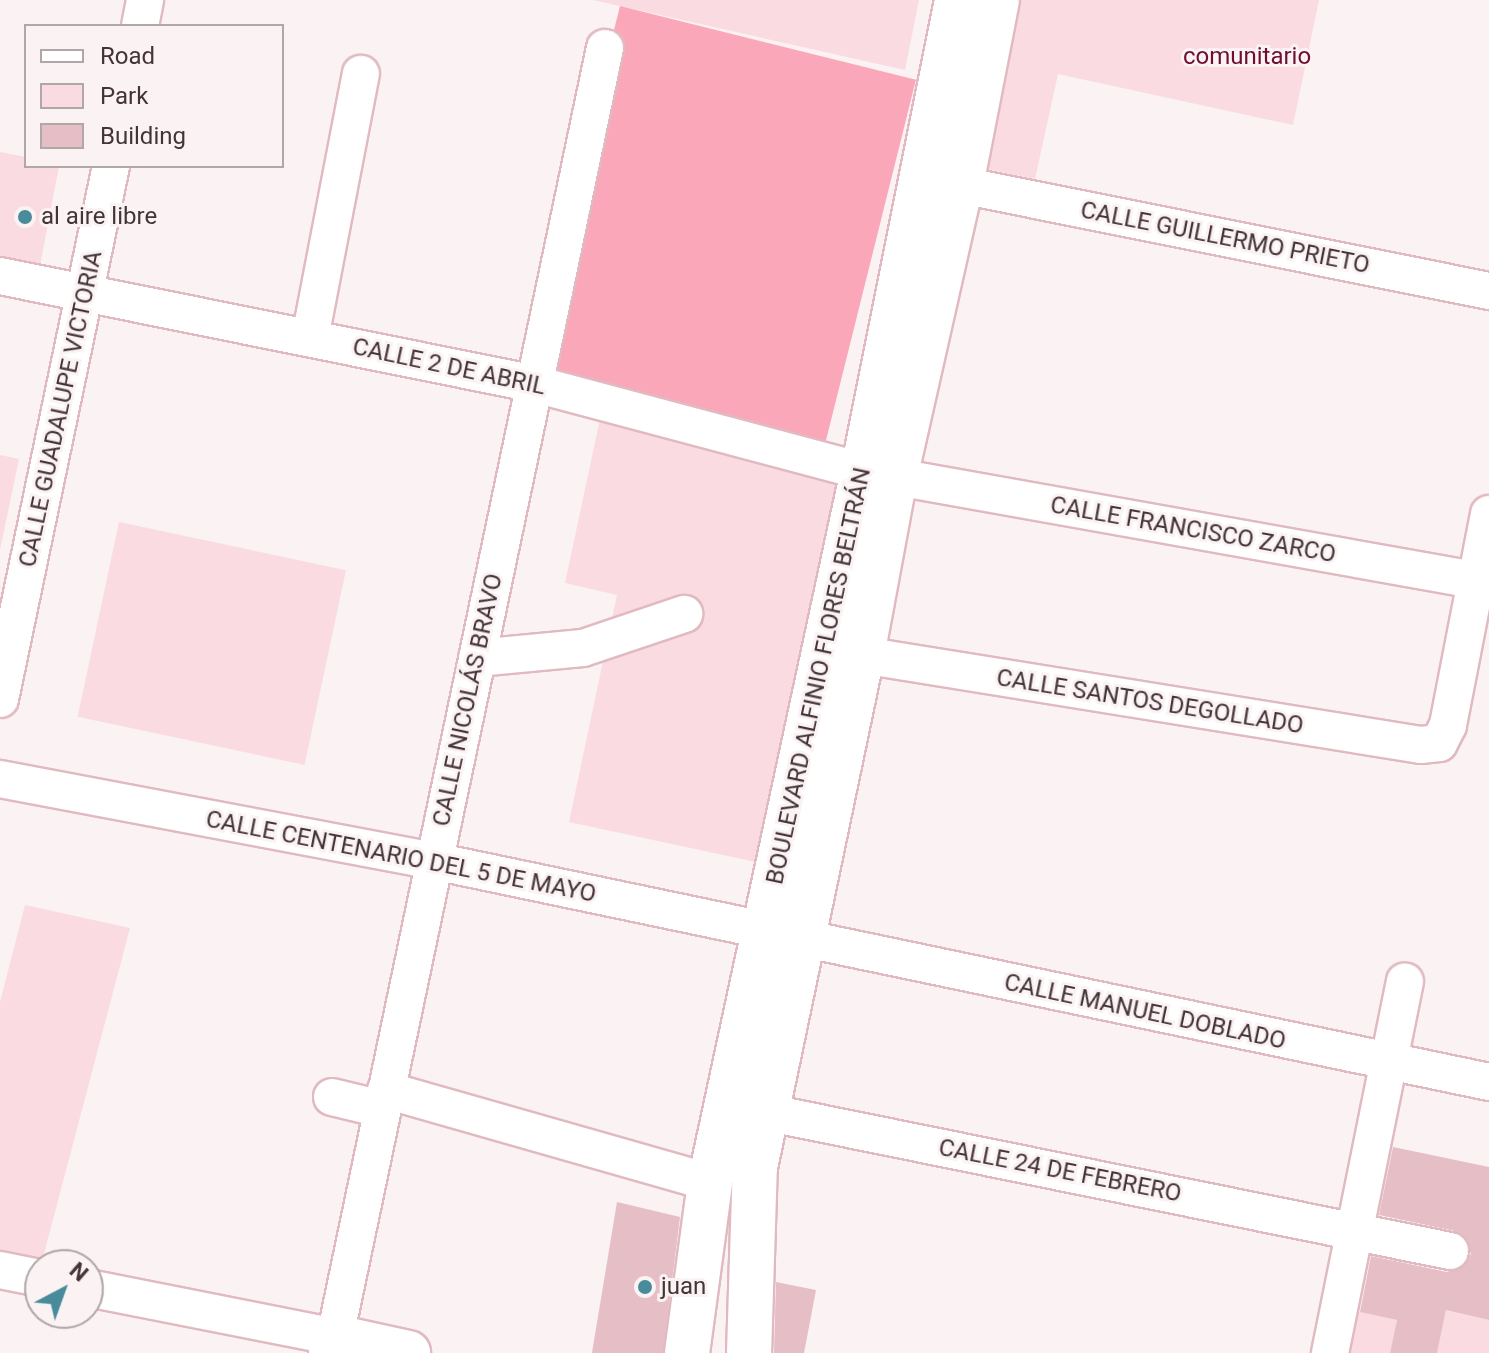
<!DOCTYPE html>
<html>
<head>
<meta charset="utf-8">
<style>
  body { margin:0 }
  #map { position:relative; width:1489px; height:1353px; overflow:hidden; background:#faf2f3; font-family:Roboto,sans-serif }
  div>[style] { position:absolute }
  .green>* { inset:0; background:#fadbe1; transform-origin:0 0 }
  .forest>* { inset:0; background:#f9a7b9; transform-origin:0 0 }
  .building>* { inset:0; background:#e5bec6 }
  .roads { filter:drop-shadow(2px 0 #e1bac1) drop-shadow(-2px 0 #e1bac1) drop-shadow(0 2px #e1bac1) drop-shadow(0 -2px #e1bac1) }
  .minor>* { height:36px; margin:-18px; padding:0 18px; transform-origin:18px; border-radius:18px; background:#fff }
  .tertiary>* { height:44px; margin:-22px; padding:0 22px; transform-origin:22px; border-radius:22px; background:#fff }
  .dots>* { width:22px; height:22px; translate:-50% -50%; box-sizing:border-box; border:4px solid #faf2f3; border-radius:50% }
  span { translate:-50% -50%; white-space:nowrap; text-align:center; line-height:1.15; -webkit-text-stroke:6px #faf2f3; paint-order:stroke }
  .park-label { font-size:24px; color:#6e0e33 }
  .poi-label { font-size:24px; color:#443437 }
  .left { translate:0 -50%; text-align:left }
  .street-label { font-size:24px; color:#443437 }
  .legend { position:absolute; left:24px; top:24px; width:260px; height:144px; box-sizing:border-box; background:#faf2f3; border:2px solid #b1a6a8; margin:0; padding:10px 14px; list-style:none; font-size:24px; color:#443437 }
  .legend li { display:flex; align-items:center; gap:16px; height:40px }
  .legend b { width:40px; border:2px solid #b1a6a8 }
  .north { position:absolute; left:24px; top:1249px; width:80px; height:80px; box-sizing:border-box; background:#faf2f3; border:2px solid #b1a6a8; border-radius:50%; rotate:41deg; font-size:22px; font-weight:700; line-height:32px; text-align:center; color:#443437 }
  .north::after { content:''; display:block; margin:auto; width:28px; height:36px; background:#488b9b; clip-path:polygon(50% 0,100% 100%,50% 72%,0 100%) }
</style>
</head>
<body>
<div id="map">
  <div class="green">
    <div style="clip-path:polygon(593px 0,919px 0,905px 70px)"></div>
    <div style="clip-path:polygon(1017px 0,1319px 0,1293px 125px,1058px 74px,1035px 179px,982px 168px)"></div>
    <div style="clip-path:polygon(0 152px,26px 157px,26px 166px,59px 166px,38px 276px,0 268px)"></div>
    <div style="clip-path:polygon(603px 405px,860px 461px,774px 866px,569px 822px,617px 595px,565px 583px)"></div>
    <div style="clip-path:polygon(0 455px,19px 459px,0 550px)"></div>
    <div style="left:119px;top:522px;width:232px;height:199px;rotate:12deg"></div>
    <div style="clip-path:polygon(25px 905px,130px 928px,41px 1265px,0 1264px,0 1002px)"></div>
    <div style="clip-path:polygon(1446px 1310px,1489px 1320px,1489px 1353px,1437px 1353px)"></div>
    <div style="clip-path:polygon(1357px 1311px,1397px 1320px,1390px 1353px,1348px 1353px)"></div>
  </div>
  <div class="forest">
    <div style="left:620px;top:6px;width:305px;height:376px;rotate:14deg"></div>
  </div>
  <div class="building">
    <div style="clip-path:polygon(1393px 1147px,1489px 1167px,1489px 1320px,1446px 1310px,1437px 1353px,1390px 1353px,1397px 1320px,1360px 1312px,1371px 1256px,1447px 1272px,1465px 1265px,1471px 1254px,1464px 1236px,1455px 1231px,1379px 1215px)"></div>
    <div style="clip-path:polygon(617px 1202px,680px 1217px,663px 1353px,592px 1353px)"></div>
    <div style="clip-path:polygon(776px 1282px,816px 1290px,804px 1353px,774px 1353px)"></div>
  </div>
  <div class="roads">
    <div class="minor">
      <div style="left:140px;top:26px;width:26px;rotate:-79deg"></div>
      <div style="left:961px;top:185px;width:539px;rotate:11.35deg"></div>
      <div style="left:0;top:276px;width:546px;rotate:11.41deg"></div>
      <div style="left:535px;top:384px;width:339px;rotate:14.9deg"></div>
      <div style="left:863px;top:471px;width:621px;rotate:10.11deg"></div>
      <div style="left:1474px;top:580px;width:17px;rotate:31deg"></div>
      <div style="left:310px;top:338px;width:269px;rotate:-79.1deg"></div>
      <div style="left:862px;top:655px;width:566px;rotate:9.15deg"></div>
      <div style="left:1421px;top:745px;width:18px;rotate:-6deg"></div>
      <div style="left:1439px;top:743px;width:20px;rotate:-63deg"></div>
      <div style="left:1448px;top:725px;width:215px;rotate:-79deg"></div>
      <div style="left:477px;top:658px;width:106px;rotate:-5.4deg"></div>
      <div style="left:583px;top:648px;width:107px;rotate:-18.6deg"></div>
      <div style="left:0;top:699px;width:544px;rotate:-78.24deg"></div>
      <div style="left:0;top:779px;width:442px;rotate:10.7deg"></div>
      <div style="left:434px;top:861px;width:1078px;rotate:11.83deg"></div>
      <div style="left:386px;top:1090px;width:337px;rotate:15.9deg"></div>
      <div style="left:332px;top:1097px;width:51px;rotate:13.5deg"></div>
      <div style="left:765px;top:1112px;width:699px;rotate:11.47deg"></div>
      <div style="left:0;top:1270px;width:41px;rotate:11.3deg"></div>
      <div style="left:88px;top:1288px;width:252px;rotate:11.2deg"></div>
      <div style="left:335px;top:1337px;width:1317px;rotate:-78.17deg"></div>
      <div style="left:1330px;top:1353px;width:379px;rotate:-78.6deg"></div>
    </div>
    <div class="tertiary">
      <div style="left:331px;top:1353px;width:16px;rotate:-76deg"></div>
      <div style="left:335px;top:1337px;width:75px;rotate:12.4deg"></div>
      <div style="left:687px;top:1353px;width:173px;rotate:-82.3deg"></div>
      <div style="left:710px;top:1182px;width:727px;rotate:-77.86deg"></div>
      <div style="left:863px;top:471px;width:480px;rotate:-78.7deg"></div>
      <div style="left:749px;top:1353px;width:186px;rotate:-88.2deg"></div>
      <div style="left:755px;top:1167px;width:523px;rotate:-78.2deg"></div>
      <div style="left:862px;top:655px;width:181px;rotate:-79.5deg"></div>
      <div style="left:895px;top:477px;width:299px;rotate:-77.3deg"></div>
      <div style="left:961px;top:185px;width:188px;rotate:-79deg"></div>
    </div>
  </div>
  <div class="dots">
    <div style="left:25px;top:217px;background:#488b9b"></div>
    <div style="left:645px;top:1287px;background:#488b9b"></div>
  </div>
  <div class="park-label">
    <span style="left:1247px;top:57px">comunitario</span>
  </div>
  <div class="poi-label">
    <span class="left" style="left:41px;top:217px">al aire libre</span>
    <span class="left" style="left:661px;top:1287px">juan</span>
  </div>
  <div class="street-label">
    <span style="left:1225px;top:238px;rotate:11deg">CALLE GUILLERMO PRIETO</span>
    <span style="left:449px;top:367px;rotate:12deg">CALLE 2 DE ABRIL</span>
    <span style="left:61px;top:409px;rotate:-78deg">CALLE GUADALUPE VICTORIA</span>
    <span style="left:1193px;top:530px;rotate:10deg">CALLE FRANCISCO ZARCO</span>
    <span style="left:819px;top:676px;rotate:-78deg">BOULEVARD ALFINIO FLORES BELTRÁN</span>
    <span style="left:468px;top:700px;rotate:-78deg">CALLE NICOLÁS BRAVO</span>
    <span style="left:1150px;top:702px;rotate:9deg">CALLE SANTOS DEGOLLADO</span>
    <span style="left:401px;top:857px;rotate:11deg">CALLE CENTENARIO DEL 5 DE MAYO</span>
    <span style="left:1145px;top:1012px;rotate:12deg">CALLE MANUEL DOBLADO</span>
    <span style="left:1060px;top:1171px;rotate:11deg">CALLE 24 DE FEBRERO</span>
  </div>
  <ul class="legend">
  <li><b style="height:10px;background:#fff"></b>Road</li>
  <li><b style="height:22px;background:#fadbe1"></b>Park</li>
  <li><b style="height:22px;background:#e5bec6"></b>Building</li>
  </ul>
  <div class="north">N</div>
</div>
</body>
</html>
